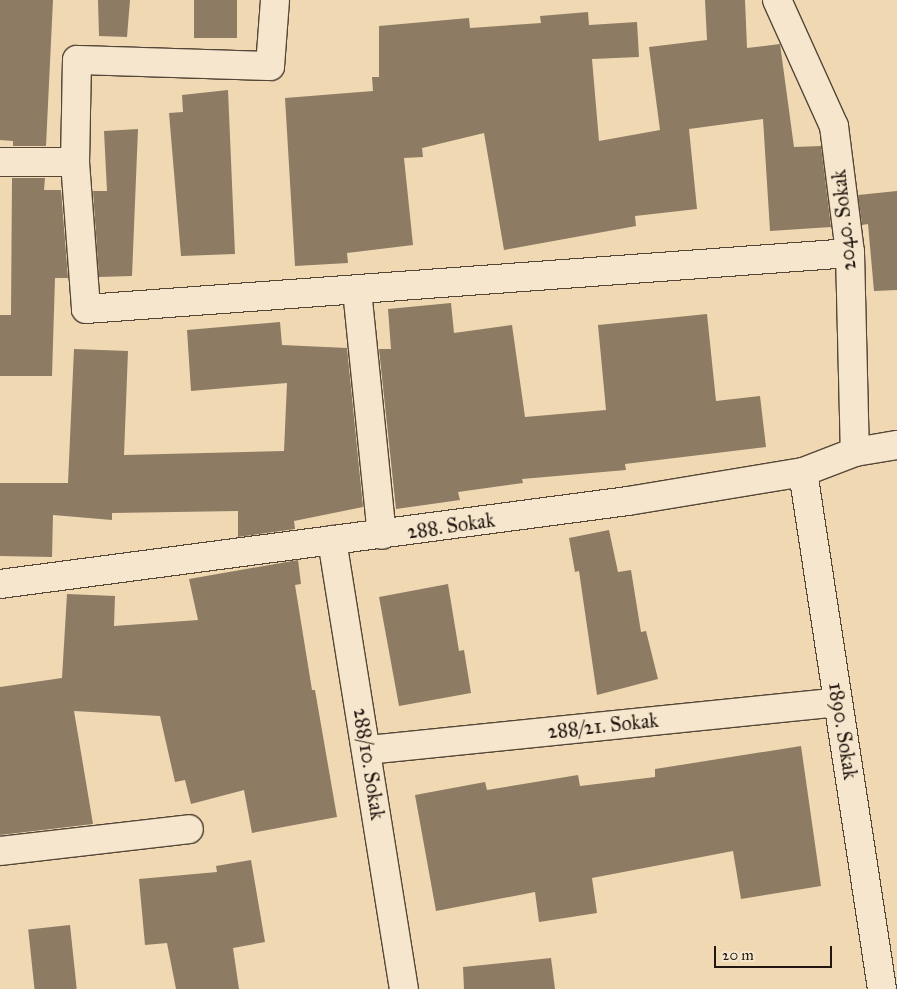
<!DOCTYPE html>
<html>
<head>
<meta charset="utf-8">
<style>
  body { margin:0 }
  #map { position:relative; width:897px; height:989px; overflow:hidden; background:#f0d8b2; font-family:"IM FELL Great Primer",serif }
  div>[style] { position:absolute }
  .building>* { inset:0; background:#8d7b64; transform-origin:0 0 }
  .roads { filter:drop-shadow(1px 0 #554638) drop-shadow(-1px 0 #554638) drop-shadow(0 1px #554638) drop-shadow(0 -1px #554638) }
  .street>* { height:28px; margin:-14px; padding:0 14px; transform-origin:14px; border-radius:14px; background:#f5e6cd }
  span { translate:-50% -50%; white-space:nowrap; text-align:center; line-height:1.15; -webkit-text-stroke:4px #f5e6cd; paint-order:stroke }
  .street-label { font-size:20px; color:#211610 }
  .scale { position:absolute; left:714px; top:946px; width:118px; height:22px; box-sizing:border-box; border:2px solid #211610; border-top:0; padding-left:6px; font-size:15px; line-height:18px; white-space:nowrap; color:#211610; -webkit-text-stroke:4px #f5e6cd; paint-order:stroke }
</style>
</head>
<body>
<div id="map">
  <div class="building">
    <div style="clip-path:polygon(0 0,53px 0,46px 146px,13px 146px,13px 141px,0 140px)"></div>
    <div style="clip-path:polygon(98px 0,130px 0,127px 37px,99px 36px)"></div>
    <div style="left:194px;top:0;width:43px;height:38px"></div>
    <div style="clip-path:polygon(705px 0,745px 0,747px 48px,780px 44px,794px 147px,821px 146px,831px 227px,770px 231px,763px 119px,689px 129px,697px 209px,635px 216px,636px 226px,504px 250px,484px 133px,422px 148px,423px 157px,404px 158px,413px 245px,347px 253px,348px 263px,295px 266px,285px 98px,373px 91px,372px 77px,379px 77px,379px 26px,469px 18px,470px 28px,541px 23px,540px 16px,588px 12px,589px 25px,637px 22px,639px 57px,592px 59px,599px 141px,660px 130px,649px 47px,707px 40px)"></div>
    <div style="clip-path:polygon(228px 90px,235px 254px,181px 256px,169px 113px,183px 112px,182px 95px)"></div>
    <div style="clip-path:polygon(138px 129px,132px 276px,99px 277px,93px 191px,107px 191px,104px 131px)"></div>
    <div style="clip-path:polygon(12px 178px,45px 178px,44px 190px,61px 190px,68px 278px,55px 278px,52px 376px,0 376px,0 315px,11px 315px)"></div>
    <div style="clip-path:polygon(897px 191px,897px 290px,874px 291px,868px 224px,862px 225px,858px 195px)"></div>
    <div style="clip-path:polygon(451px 303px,454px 333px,512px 325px,525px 417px,606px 410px,598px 325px,707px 314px,716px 401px,760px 396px,766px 447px,625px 464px,626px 470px,522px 479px,523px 483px,458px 492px,460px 500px,396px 509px,379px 349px,391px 349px,388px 309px)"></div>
    <div style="clip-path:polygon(280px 322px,282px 345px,347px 348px,363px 507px,294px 521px,295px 529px,238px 537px,238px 511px,112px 513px,112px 520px,53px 515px,52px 557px,0 556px,0 483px,68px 483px,74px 349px,128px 351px,124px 455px,284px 451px,287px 383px,191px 391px,187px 330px)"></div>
    <div style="clip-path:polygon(609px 530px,618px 572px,631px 570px,641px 632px,646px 631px,658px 679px,597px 695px,579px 571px,575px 572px,569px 538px)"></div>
    <div style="clip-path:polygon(298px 560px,301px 584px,295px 585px,312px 690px,315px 690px,337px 817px,252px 833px,244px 790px,191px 804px,185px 780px,175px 782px,160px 716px,74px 711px,93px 824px,0 835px,0 687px,62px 678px,67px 594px,115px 596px,114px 626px,198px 620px,189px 579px)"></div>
    <div style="clip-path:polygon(448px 584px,459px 651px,464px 650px,471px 693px,399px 706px,379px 597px)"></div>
    <div style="clip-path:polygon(801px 746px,821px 886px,741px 899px,733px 851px,592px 878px,597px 913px,539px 922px,535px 892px,436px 911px,415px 795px,485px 782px,487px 790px,578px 775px,580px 786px,655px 777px,655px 769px)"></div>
    <div style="clip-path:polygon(251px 860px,265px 942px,233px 948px,239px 989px,176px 989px,167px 943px,145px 945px,139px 879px,217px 872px,216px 866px)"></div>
    <div style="left:70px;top:925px;width:64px;height:42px;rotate:84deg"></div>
    <div style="clip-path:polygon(551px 958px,555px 989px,464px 989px,463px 967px)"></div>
  </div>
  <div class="roads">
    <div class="street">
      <div style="left:275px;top:0;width:66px;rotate:94.3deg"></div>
      <div style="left:270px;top:66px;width:193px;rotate:-178.2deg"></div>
      <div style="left:77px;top:60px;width:102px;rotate:91.1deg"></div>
      <div style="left:75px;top:162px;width:147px;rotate:85.7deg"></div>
      <div style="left:86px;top:309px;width:766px;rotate:-4.19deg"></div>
      <div style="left:777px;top:0;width:138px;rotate:65.7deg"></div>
      <div style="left:834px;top:126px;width:128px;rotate:82.8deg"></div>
      <div style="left:850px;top:253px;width:199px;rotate:88.6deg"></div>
      <div style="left:0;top:162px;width:75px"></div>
      <div style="left:357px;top:290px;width:246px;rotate:84.2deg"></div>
      <div style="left:803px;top:472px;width:523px;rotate:81.31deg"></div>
      <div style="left:332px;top:540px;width:455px;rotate:80.9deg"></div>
      <div style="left:0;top:584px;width:633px;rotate:-7.53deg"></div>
      <div style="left:628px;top:501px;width:177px;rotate:-9.4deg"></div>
      <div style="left:803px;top:472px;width:56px;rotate:-21deg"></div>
      <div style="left:855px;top:452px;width:43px;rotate:-9.5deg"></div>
      <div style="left:368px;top:750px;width:472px;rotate:-5.8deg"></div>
      <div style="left:0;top:851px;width:190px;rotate:-6.6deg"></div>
    </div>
  </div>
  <div class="street-label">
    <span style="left:844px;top:220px;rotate:-96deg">2040. Sokak</span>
    <span style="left:451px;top:526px;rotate:-8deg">288. Sokak</span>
    <span style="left:603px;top:726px;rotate:-6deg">288/21. Sokak</span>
    <span style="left:843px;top:731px;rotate:81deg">1890. Sokak</span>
    <span style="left:369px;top:764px;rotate:81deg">288/10. Sokak</span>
  </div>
  <div class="scale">20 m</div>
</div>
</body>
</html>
